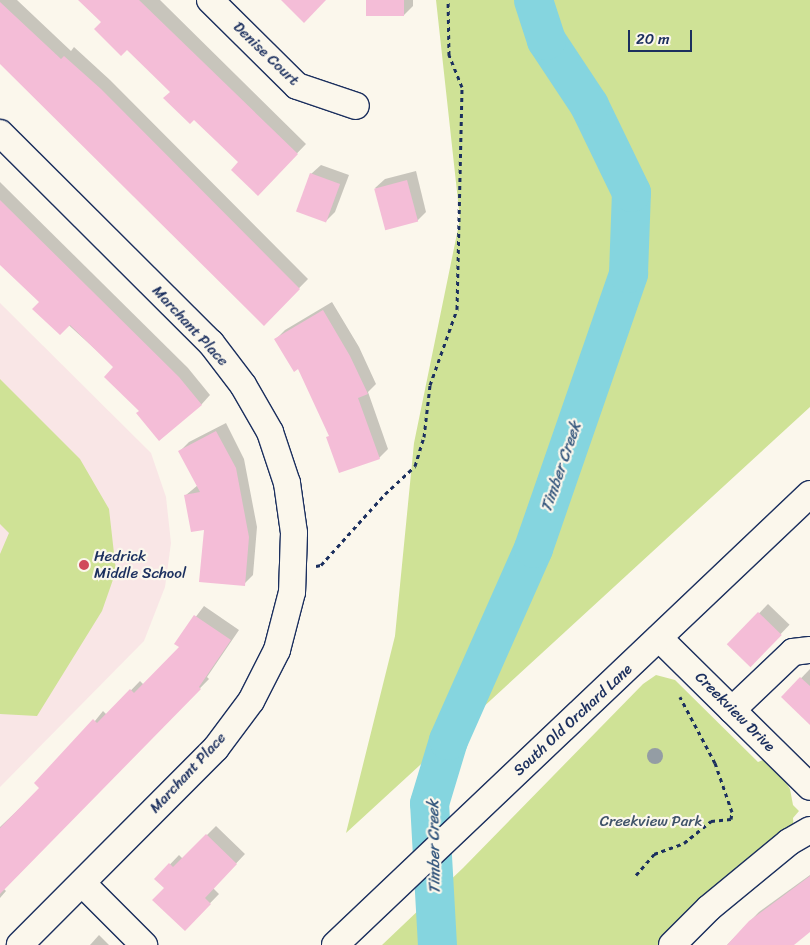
<!DOCTYPE html>
<html>
<head>
<meta charset="utf-8">
<style>
  body { margin:0 }
  #map { position:relative; width:810px; height:945px; overflow:hidden; background:#fbf7ec; font-family:Sriracha,sans-serif }
  div>[style] { position:absolute }
  .built>* { inset:0; background:#f9e6e6 }
  .green>* { inset:0; background:#cfe296 }
  .shadow>* { inset:0; background:#0003; transform-origin:0 0 }
  .river>* { height:39px; margin:-19.5px; padding:0 19.5px; transform-origin:19.5px; border-radius:19.5px; background:#85d5df }
  .building>* { inset:0; background:#f4bdd7; transform-origin:0 0 }
  .path>* { height:3px; margin-top:-1.5px; transform-origin:0; background:repeating-linear-gradient(90deg,#1b2f5e 0 4px,transparent 0 8px) }
  .roads { filter:drop-shadow(1px 0 #1b2f5e) drop-shadow(-1px 0 #1b2f5e) drop-shadow(0 1px #1b2f5e) drop-shadow(0 -1px #1b2f5e) }
  .minor>* { height:26px; margin:-13px; padding:0 13px; transform-origin:13px; border-radius:13px; background:#fbf7ec }
  .trees>* { width:16px; height:16px; margin:-8px; border-radius:50%; background:#949da4 }
  .dots>* { width:14px; height:14px; translate:-50% -50%; box-sizing:border-box; border:2px solid #fbf7ec; border-radius:50% }
  span { translate:-50% -50%; white-space:nowrap; text-align:center; line-height:1.15; -webkit-text-stroke:4.5px #fbf7ec; paint-order:stroke }
  .street-label { font-size:15px; color:#1b2f5e }
  .poi-label { font-size:15px; color:#1b2f5e }
  .left { translate:0 -50%; text-align:left }
  .park-label { font-size:15px; color:#3f5369 }
  .water-label { font-size:16px; color:#36587e; font-style:italic }
  .scale { position:absolute; left:628px; top:30px; width:64px; height:22px; box-sizing:border-box; border:2px solid #1b2f5e; border-top:0; padding-left:6px; font-size:15px; line-height:18px; white-space:nowrap; color:#1b2f5e; -webkit-text-stroke:4px #fbf7ec; paint-order:stroke }
</style>
</head>
<body>
<div id="map">
  <div class="built">
    <div style="clip-path:polygon(0 303px,151px 453px,166px 497px,171px 543px,165px 587px,144px 641px,0 787px)"></div>
  </div>
  <div class="green">
    <div style="clip-path:polygon(436px 0,810px 0,810px 407px,346px 833px,395px 636px,414px 443px,460px 219px)"></div>
    <div style="clip-path:polygon(0 379px,80px 459px,109px 509px,116px 571px,102px 611px,37px 716px,0 714px,0 554px,9px 533px,0 524px)"></div>
    <div style="clip-path:polygon(656px 675px,675px 680px,758px 762px,765px 759px,776px 767px,790px 789px,793px 805px,799px 811px,793px 818px,794px 830px,782px 858px,758px 886px,662px 945px,382px 945px,463px 868px,643px 684px)"></div>
  </div>
  <div class="shadow">
    <div style="clip-path:polygon(0 0,17px 0,71px 51px,74px 47px,110px 80px,308px 279px,264px 324px,0 63px)"></div>
    <div style="clip-path:polygon(80px 0,160px 0,306px 144px,258px 194px,240px 162px)"></div>
    <div style="clip-path:polygon(367px 0,413px 0,413px 6px,404px 15px)"></div>
    <div style="clip-path:polygon(321px 165px,349px 175px,335px 212px,326px 221px,311px 174px)"></div>
    <div style="clip-path:polygon(416px 171px,426px 212px,417px 221px,375px 188px,385px 179px)"></div>
    <div style="clip-path:polygon(0 182px,188px 368px,210px 395px,201px 405px,115px 367px,0 263px)"></div>
    <div style="clip-path:polygon(332px 302px,359px 347px,376px 384px,368px 392px,388px 449px,379px 458px,330px 435px,299px 368px,276px 339px,285px 330px)"></div>
    <div style="clip-path:polygon(226px 423px,244px 459px,257px 527px,253px 575px,244px 584px,186px 495px,198px 485px,180px 451px,189px 442px)"></div>
    <div style="left:768px;top:604px;width:30px;height:56px;rotate:44deg"></div>
    <div style="clip-path:polygon(204px 606px,239px 630px,207px 677px,209px 679px,4px 889px,6px 891px,0 898px,0 827px,41px 788px,103px 711px,107px 715px,140px 681px,144px 685px,181px 647px,176px 643px)"></div>
    <div style="clip-path:polygon(810px 669px,810px 723px,783px 697px)"></div>
    <div style="clip-path:polygon(216px 826px,245px 854px,213px 888px,219px 894px,185px 929px,166px 888px,156px 879px,179px 855px,183px 859px)"></div>
    <div style="clip-path:polygon(810px 875px,810px 930px,792px 945px,727px 945px,759px 912px)"></div>
    <div style="clip-path:polygon(99px 935px,109px 945px,90px 945px)"></div>
  </div>
  <div class="river">
    <div style="left:437px;top:945px;width:142px;rotate:-93.2deg"></div>
    <div style="left:429px;top:803px;width:66px;rotate:-73.2deg"></div>
    <div style="left:448px;top:740px;width:210px;rotate:-66.1deg"></div>
    <div style="left:533px;top:548px;width:291px;rotate:-70.9deg"></div>
    <div style="left:628px;top:273px;width:81px;rotate:-87.9deg"></div>
    <div style="left:631px;top:192px;width:97px;rotate:-115.8deg"></div>
    <div style="left:589px;top:105px;width:78px;rotate:-123.5deg"></div>
    <div style="left:546px;top:40px;width:42px;rotate:-108deg"></div>
  </div>
  <div class="building">
    <div style="clip-path:polygon(78px 0,139px 0,298px 154px,258px 196px,231px 170px,238px 162px,194px 120px,190px 124px,163px 98px,170px 92px,127px 50px,121px 56px,94px 29px,101px 22px)"></div>
    <div style="clip-path:polygon(281px 0,326px 0,304px 23px)"></div>
    <div style="left:366px;top:0;width:38px;height:16px"></div>
    <div style="clip-path:polygon(0 2px,61px 59px,64px 56px,101px 89px,300px 289px,264px 326px,0 64px)"></div>
    <div style="left:310px;top:173px;width:32px;height:41px;rotate:20deg"></div>
    <div style="left:407px;top:180px;width:43px;height:34px;rotate:75deg"></div>
    <div style="clip-path:polygon(0 200px,179px 377px,202px 405px,159px 441px,136px 413px,139px 411px,104px 377px,113px 367px,70px 325px,60px 335px,32px 309px,39px 302px,0 265px)"></div>
    <div style="clip-path:polygon(323px 310px,350px 356px,368px 394px,358px 398px,380px 459px,339px 473px,326px 437px,329px 436px,298px 369px,294px 372px,274px 339px)"></div>
    <div style="clip-path:polygon(216px 431px,236px 468px,249px 537px,245px 586px,199px 582px,204px 530px,191px 532px,184px 495px,200px 492px,178px 451px)"></div>
    <div style="left:758px;top:612px;width:33px;height:45px;rotate:44deg"></div>
    <div style="clip-path:polygon(194px 615px,231px 640px,199px 687px,201px 689px,0 894px,0 828px,39px 788px,34px 783px,93px 719px,97px 723px,130px 689px,134px 693px,179px 647px,174px 644px)"></div>
    <div style="clip-path:polygon(800px 677px,810px 686px,810px 725px,781px 697px)"></div>
    <div style="clip-path:polygon(206px 834px,237px 864px,205px 898px,211px 904px,185px 931px,152px 900px,164px 888px,154px 879px,169px 863px,173px 867px)"></div>
    <div style="clip-path:polygon(810px 876px,810px 932px,794px 945px,727px 945px,749px 921px)"></div>
  </div>
  <div class="path">
    <div style="left:316px;top:566px;width:5px;rotate:-11deg"></div>
    <div style="left:321px;top:565px;width:96px;rotate:-48deg"></div>
    <div style="left:385px;top:494px;width:41px;rotate:-43deg"></div>
    <div style="left:415px;top:466px;width:30px;rotate:-73deg"></div>
    <div style="left:424px;top:437px;width:52px;rotate:-83.4deg"></div>
    <div style="left:430px;top:385px;width:81px;rotate:-70.4deg"></div>
    <div style="left:457px;top:309px;width:222px;rotate:-88.7deg"></div>
    <div style="left:462px;top:87px;width:35px;rotate:-112deg"></div>
    <div style="left:449px;top:55px;width:55px;rotate:-91deg"></div>
    <div style="left:636px;top:875px;width:28px;rotate:-49deg"></div>
    <div style="left:654px;top:854px;width:32px;rotate:-20deg"></div>
    <div style="left:684px;top:843px;width:35px;rotate:-39deg"></div>
    <div style="left:711px;top:821px;width:20px;rotate:-6deg"></div>
    <div style="left:731px;top:819px;width:7px;rotate:-82deg"></div>
    <div style="left:732px;top:812px;width:52px;rotate:-109.1deg"></div>
    <div style="left:715px;top:763px;width:75px;rotate:-117.9deg"></div>
  </div>
  <div class="roads">
    <div class="minor">
      <div style="left:210px;top:0;width:122px;rotate:44.7deg"></div>
      <div style="left:297px;top:86px;width:62px;rotate:18.7deg"></div>
      <div style="left:0;top:133px;width:298px;rotate:44.9deg"></div>
      <div style="left:211px;top:343px;width:53px;rotate:52.7deg"></div>
      <div style="left:243px;top:385px;width:54px;rotate:60.1deg"></div>
      <div style="left:270px;top:432px;width:54px;rotate:71.6deg"></div>
      <div style="left:287px;top:483px;width:50px;rotate:82deg"></div>
      <div style="left:294px;top:533px;width:59px;rotate:91.9deg"></div>
      <div style="left:292px;top:592px;width:60px;rotate:104.5deg"></div>
      <div style="left:277px;top:650px;width:57px;rotate:117deg"></div>
      <div style="left:251px;top:701px;width:59px;rotate:126.7deg"></div>
      <div style="left:216px;top:748px;width:278px;rotate:134.9deg"></div>
      <div style="left:659px;top:638px;width:212px;rotate:44.6deg"></div>
      <div style="left:732px;top:710px;width:84px;rotate:-43.6deg"></div>
      <div style="left:793px;top:652px;width:17px;rotate:-7deg"></div>
      <div style="left:82px;top:883px;width:88px;rotate:45deg"></div>
      <div style="left:335px;top:945px;width:655px;rotate:-43.52deg"></div>
      <div style="left:672px;top:945px;width:52px;rotate:-45deg"></div>
      <div style="left:709px;top:908px;width:104px;rotate:-39.5deg"></div>
      <div style="left:789px;top:842px;width:24px;rotate:-30deg"></div>
    </div>
  </div>
  <div class="trees">
    <div style="left:655px;top:756px"></div>
  </div>
  <div class="dots">
    <div style="left:84px;top:565px;background:#d1495b"></div>
  </div>
  <div class="street-label">
    <span style="left:266px;top:54px;rotate:44deg">Denise Court</span>
    <span style="left:190px;top:326px;rotate:47deg">Marchant Place</span>
    <span style="left:735px;top:712px;rotate:45deg">Creekview Drive</span>
    <span style="left:573px;top:720px;rotate:-43deg">South Old Orchard Lane</span>
    <span style="left:188px;top:773px;rotate:-47deg">Marchant Place</span>
  </div>
  <div class="poi-label">
    <span class="left" style="left:94px;top:565px">Hedrick<br>Middle School</span>
  </div>
  <div class="park-label">
    <span style="left:651px;top:822px">Creekview Park</span>
  </div>
  <div class="water-label">
    <span style="left:561px;top:467px;rotate:-71deg">Timber Creek</span>
    <span style="left:434px;top:847px;rotate:-91deg">Timber Creek</span>
  </div>
  <div class="scale">20 m</div>
</div>
</body>
</html>
